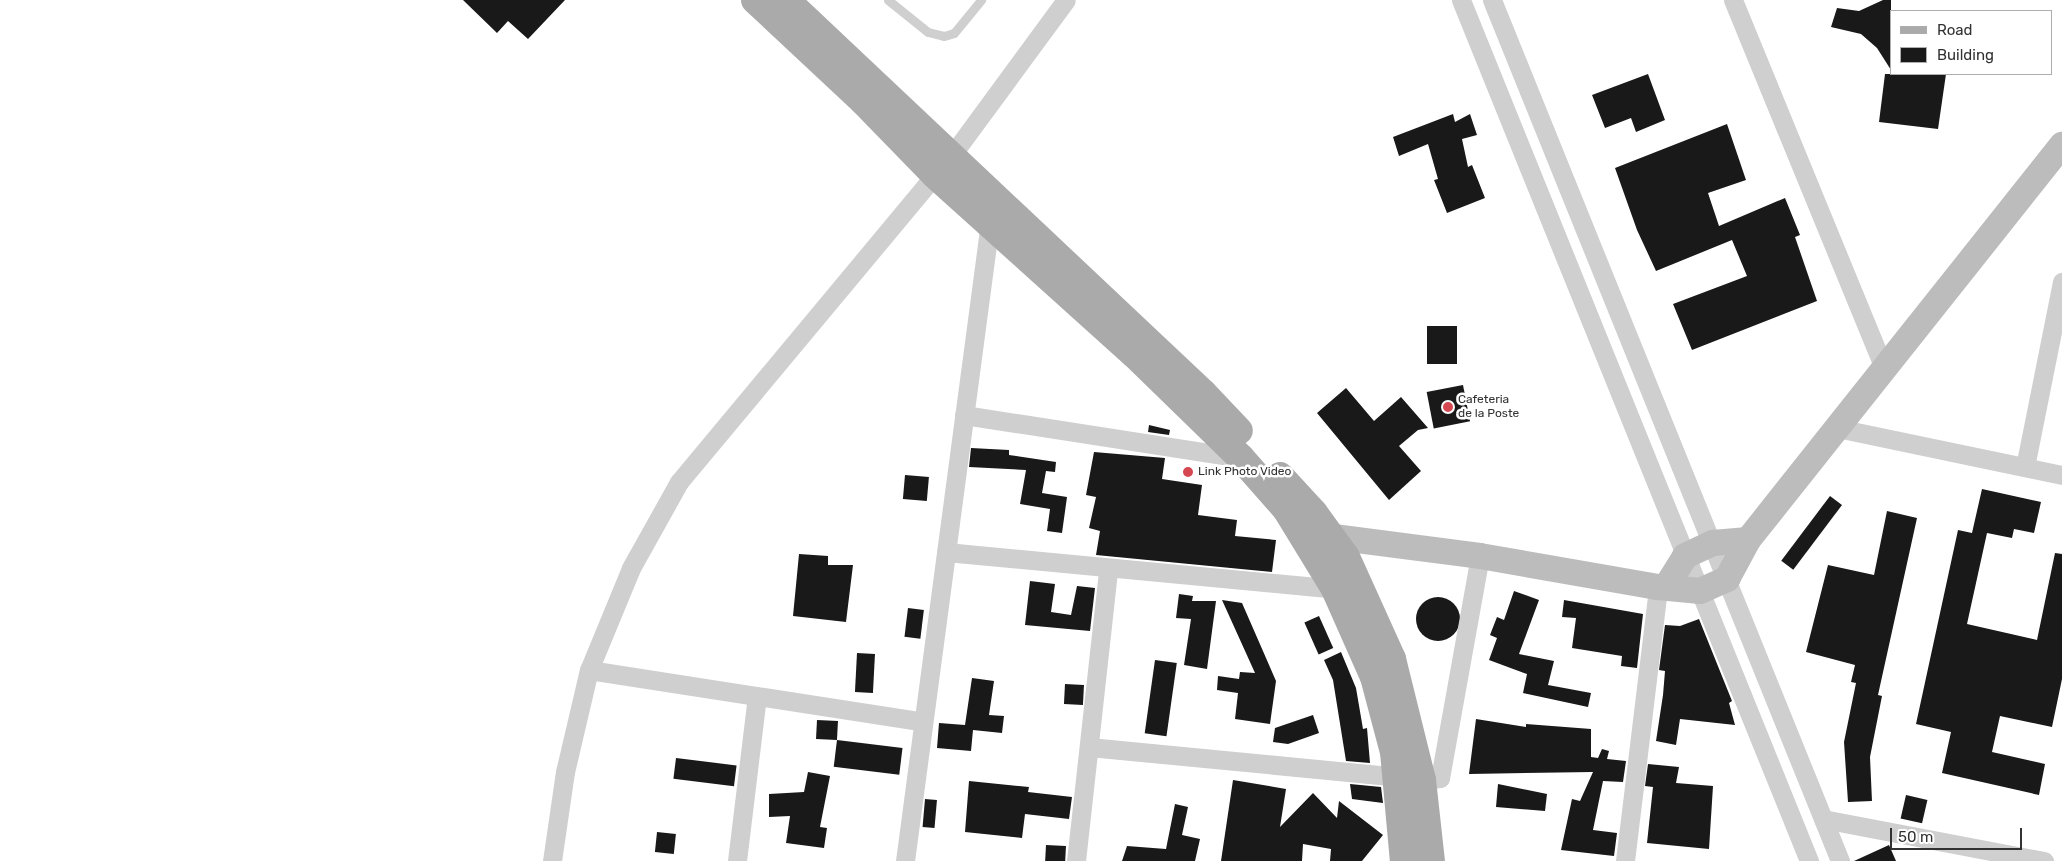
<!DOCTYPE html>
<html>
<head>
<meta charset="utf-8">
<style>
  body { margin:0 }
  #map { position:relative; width:2062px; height:861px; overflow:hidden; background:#fff; font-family:Rubik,sans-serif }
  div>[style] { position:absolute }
  .building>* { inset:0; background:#191919; transform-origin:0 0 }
  .round { border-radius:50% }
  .lane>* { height:9px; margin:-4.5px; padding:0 4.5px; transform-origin:4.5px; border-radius:4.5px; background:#cfcfcf }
  .street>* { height:19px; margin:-9.5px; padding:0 9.5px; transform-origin:9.5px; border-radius:9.5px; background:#cfcfcf }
  .secondary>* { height:26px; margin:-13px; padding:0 13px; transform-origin:13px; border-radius:13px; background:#bcbcbc }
  .primary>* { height:28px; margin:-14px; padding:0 14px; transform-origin:14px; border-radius:14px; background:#aaa }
  .dots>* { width:14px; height:14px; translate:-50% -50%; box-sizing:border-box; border:2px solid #fff; border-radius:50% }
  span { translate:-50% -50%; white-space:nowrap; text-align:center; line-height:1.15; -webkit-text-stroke:5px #fff; paint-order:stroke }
  .poi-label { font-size:12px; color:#323232 }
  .left { translate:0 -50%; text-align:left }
  .legend { position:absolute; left:1890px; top:10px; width:162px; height:65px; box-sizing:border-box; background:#fff; border:1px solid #adadad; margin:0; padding:6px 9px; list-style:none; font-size:15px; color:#323232 }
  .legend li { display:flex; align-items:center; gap:10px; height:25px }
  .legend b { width:25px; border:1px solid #adadad }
  .scale { position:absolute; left:1890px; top:828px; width:132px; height:22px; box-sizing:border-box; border:2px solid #323232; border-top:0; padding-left:6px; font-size:15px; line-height:18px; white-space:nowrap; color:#323232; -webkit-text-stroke:4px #fff; paint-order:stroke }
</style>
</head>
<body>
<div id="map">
  <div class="building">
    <div style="clip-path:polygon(463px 0,565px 0,528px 39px,508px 21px,497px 33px)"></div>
    <div style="clip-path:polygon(1883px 0,1891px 0,1891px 70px,1877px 48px,1861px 34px,1831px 27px,1837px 8px,1859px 11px)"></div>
    <div style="clip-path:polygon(1648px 74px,1665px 120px,1636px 132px,1631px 118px,1605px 128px,1592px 95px)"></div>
    <div style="clip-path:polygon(1885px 74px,1946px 74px,1938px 129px,1879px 122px)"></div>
    <div style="clip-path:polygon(1453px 114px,1455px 122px,1470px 114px,1477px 135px,1462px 139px,1468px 167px,1472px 165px,1485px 198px,1447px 213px,1434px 180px,1438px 179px,1428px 144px,1399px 156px,1393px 137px)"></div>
    <div style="clip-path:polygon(1727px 124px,1746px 180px,1708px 193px,1719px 226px,1785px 198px,1800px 235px,1795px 237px,1817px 301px,1692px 350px,1673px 304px,1747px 276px,1732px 240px,1656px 271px,1637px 230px,1615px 168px)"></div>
    <div style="left:1427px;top:326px;width:30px;height:38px"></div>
    <div style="left:1463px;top:385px;width:37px;height:37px;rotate:79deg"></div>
    <div style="clip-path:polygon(1346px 388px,1374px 421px,1401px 397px,1428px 428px,1418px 430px,1399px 446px,1421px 471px,1389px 500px,1317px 413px)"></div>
    <div style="clip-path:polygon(1149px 425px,1170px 430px,1169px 435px,1148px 432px)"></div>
    <div style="clip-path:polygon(971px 448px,1009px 450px,1009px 455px,1056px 462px,1055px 472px,1046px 471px,1042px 493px,1067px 497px,1062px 533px,1047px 531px,1050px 509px,1020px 504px,1026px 470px,969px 467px)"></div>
    <div style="clip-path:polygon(1094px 452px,1165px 458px,1162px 479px,1202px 485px,1198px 515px,1237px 520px,1235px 536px,1276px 540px,1272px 572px,1096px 555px,1100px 531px,1089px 528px,1096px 497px,1086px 495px)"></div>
    <div style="left:905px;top:475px;width:24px;height:24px;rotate:5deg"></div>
    <div style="clip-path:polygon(1982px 489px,2041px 502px,2034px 533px,2014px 529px,2012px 538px,1987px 533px,1967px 624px,2037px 640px,2055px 553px,2062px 554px,2062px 679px,2052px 727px,2000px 716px,1992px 752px,2045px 764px,2039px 795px,1942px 773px,1951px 732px,1916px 724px,1958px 530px,1972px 533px)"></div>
    <div style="left:1830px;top:496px;width:15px;height:81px;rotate:37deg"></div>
    <div style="clip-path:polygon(1887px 511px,1917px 518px,1878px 695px,1882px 696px,1870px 757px,1872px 801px,1848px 802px,1844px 742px,1856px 683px,1851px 682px,1855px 665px,1806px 652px,1828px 565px,1874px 575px)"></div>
    <div style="clip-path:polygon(799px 554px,828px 556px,828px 565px,853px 565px,846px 622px,793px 616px)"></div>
    <div style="clip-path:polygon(1030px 581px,1055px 584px,1051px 612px,1071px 615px,1077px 586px,1095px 588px,1090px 631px,1025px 625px)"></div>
    <div style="clip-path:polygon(1514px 591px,1539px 600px,1519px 654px,1554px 661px,1548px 685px,1591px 693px,1588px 707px,1523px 693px,1527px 674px,1489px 660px,1497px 638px,1490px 635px,1497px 617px,1504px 620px)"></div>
    <div style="clip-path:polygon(1179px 594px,1193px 596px,1192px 601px,1216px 601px,1207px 669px,1184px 665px,1191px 619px,1176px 618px)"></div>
    <div class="round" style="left:1416px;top:597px;width:44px;height:44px"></div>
    <div style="clip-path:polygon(1222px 600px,1242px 603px,1276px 681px,1270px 724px,1235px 719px,1238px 693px,1217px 690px,1218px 676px,1239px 679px,1240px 672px,1255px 673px)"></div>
    <div style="clip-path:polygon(1564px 600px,1643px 614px,1637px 668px,1621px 666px,1622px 656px,1572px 648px,1576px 618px,1562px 617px)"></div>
    <div style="left:908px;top:608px;width:16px;height:29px;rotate:7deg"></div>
    <div style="left:1319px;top:616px;width:35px;height:16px;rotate:66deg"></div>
    <div style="clip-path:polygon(1699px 619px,1732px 701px,1729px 703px,1735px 725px,1680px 719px,1676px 745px,1656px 741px,1663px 695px,1665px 671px,1659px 670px,1665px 625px,1680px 626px)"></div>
    <div style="clip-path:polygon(1341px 652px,1356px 688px,1363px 729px,1367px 728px,1370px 763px,1346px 761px,1333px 680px,1324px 660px)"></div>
    <div style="left:857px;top:653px;width:18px;height:39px;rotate:3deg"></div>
    <div style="left:1155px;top:660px;width:22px;height:74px;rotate:8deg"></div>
    <div style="clip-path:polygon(972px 678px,994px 681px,989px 715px,1004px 716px,1002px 733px,973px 730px,971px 751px,937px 748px,939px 723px,965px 725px)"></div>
    <div style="left:1065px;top:684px;width:19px;height:20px;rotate:3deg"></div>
    <div style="clip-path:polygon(1313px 715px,1319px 733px,1288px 744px,1273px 742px,1275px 728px)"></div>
    <div style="clip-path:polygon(1476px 719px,1526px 727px,1526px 724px,1591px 729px,1591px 757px,1598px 758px,1602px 749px,1609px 751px,1607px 759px,1626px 761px,1623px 782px,1603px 781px,1593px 830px,1617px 833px,1614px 856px,1561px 850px,1572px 799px,1580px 801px,1593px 772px,1469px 774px)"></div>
    <div style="left:817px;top:720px;width:21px;height:19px;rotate:3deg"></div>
    <div style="left:837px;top:740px;width:66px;height:27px;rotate:7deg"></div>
    <div style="left:676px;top:758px;width:61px;height:21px;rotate:7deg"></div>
    <div style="clip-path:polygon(1648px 764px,1679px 767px,1676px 783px,1713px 786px,1709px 849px,1647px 843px,1653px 787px,1645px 786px)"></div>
    <div style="clip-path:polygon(808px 772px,830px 776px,820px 827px,827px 828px,824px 848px,786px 843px,790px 816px,769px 817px,769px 794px,804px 792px)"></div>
    <div style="clip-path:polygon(1233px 780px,1286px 789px,1280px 827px,1313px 793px,1337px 818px,1339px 801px,1383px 835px,1362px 861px,1330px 861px,1331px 849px,1303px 844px,1302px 861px,1221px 861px)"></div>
    <div style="clip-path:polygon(969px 781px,1029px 787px,1028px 792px,1072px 797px,1069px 819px,1025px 814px,1022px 838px,965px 832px)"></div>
    <div style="clip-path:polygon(1350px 784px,1381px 787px,1383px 803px,1352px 799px)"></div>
    <div style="clip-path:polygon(1498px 784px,1547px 794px,1545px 811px,1496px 807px)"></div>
    <div style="left:1906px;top:795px;width:22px;height:24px;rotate:13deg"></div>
    <div style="left:925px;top:799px;width:12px;height:28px;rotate:5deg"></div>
    <div style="clip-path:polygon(1175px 804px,1188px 807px,1182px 835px,1200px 839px,1195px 861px,1122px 861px,1127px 846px,1166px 849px)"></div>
    <div style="left:657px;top:832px;width:19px;height:20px;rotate:6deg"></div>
    <div style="left:1046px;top:845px;width:20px;height:16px;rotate:3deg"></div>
    <div style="clip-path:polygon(1889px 845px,1896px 861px,1854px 861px)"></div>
  </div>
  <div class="lane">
    <div style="left:888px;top:0;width:51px;rotate:38.7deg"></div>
    <div style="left:928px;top:32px;width:16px;rotate:14deg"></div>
    <div style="left:944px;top:36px;width:10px;rotate:-17deg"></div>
    <div style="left:954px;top:33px;width:43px;rotate:-50.7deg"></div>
  </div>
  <div class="street">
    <div style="left:1461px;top:0;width:929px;rotate:67.99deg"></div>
    <div style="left:1492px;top:0;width:929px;rotate:67.99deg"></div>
    <div style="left:1733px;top:0;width:399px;rotate:67.7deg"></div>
    <div style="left:952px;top:155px;width:192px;rotate:-53.7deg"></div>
    <div style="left:964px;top:415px;width:280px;rotate:8.8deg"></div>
    <div style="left:1837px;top:428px;width:230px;rotate:11.8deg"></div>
    <div style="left:2025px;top:467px;width:189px;rotate:-78.7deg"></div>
    <div style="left:946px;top:552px;width:391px;rotate:5.4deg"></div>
    <div style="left:589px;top:670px;width:338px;rotate:8.8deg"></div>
    <div style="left:1089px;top:747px;width:310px;rotate:5.5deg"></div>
    <div style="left:1422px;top:780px;width:18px;rotate:-6deg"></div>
    <div style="left:1440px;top:778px;width:226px;rotate:-79.8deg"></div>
    <div style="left:1823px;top:819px;width:225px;rotate:10.8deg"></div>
    <div style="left:552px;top:861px;width:90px;rotate:-81.7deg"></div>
    <div style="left:565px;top:772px;width:105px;rotate:-76.8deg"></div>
    <div style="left:589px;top:670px;width:110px;rotate:-67.6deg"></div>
    <div style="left:631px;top:568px;width:98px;rotate:-60.8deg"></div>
    <div style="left:679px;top:482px;width:400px;rotate:-50.2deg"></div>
    <div style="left:737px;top:861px;width:166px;rotate:-83.1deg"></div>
    <div style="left:905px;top:861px;width:652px;rotate:-82.42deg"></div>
    <div style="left:1076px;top:861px;width:294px;rotate:-83.7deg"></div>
    <div style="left:1625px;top:861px;width:276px;rotate:-83.1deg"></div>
  </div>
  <div class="secondary">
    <div style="left:1334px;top:537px;width:147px;rotate:7.4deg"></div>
    <div style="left:1480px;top:556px;width:181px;rotate:9.9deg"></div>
    <div style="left:1658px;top:587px;width:42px;rotate:5.4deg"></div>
    <div style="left:1700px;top:591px;width:30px;rotate:-24deg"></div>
    <div style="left:1727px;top:579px;width:44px;rotate:-61.7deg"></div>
    <div style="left:1748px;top:540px;width:505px;rotate:-51.52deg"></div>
    <div style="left:1666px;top:587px;width:36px;rotate:-58deg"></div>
    <div style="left:1685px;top:556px;width:31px;rotate:-25deg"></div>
    <div style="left:1713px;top:543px;width:35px;rotate:-5deg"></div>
  </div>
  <div class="primary">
    <div style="left:755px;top:0;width:148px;rotate:43.1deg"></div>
    <div style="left:863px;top:101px;width:103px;rotate:45.8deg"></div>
    <div style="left:935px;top:175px;width:268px;rotate:42deg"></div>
    <div style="left:1134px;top:354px;width:149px;rotate:44.2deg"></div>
    <div style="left:1241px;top:458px;width:68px;rotate:48.6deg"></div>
    <div style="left:1286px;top:509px;width:94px;rotate:58.5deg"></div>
    <div style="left:1335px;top:589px;width:96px;rotate:66.1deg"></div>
    <div style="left:1374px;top:677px;width:78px;rotate:75.1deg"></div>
    <div style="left:1394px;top:752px;width:109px;rotate:84.8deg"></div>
    <div style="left:786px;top:0;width:573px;rotate:43.3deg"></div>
    <div style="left:1203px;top:393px;width:52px;rotate:46.5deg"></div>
    <div style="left:1280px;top:476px;width:50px;rotate:47.4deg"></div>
    <div style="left:1314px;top:513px;width:54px;rotate:54deg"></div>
    <div style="left:1346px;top:557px;width:112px;rotate:65.7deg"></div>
    <div style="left:1392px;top:659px;width:125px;rotate:76.1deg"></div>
    <div style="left:1422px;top:780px;width:81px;rotate:83.7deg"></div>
  </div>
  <div class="dots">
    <div style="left:1448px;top:407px;background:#d54852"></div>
    <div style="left:1188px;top:472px;background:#d54852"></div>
  </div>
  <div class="poi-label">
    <span class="left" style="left:1458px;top:407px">Cafeteria<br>de la Poste</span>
    <span class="left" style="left:1198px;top:472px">Link Photo Video</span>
  </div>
  <ul class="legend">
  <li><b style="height:6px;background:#aaa"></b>Road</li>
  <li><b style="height:14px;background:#191919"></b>Building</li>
  </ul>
  <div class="scale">50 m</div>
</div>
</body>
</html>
